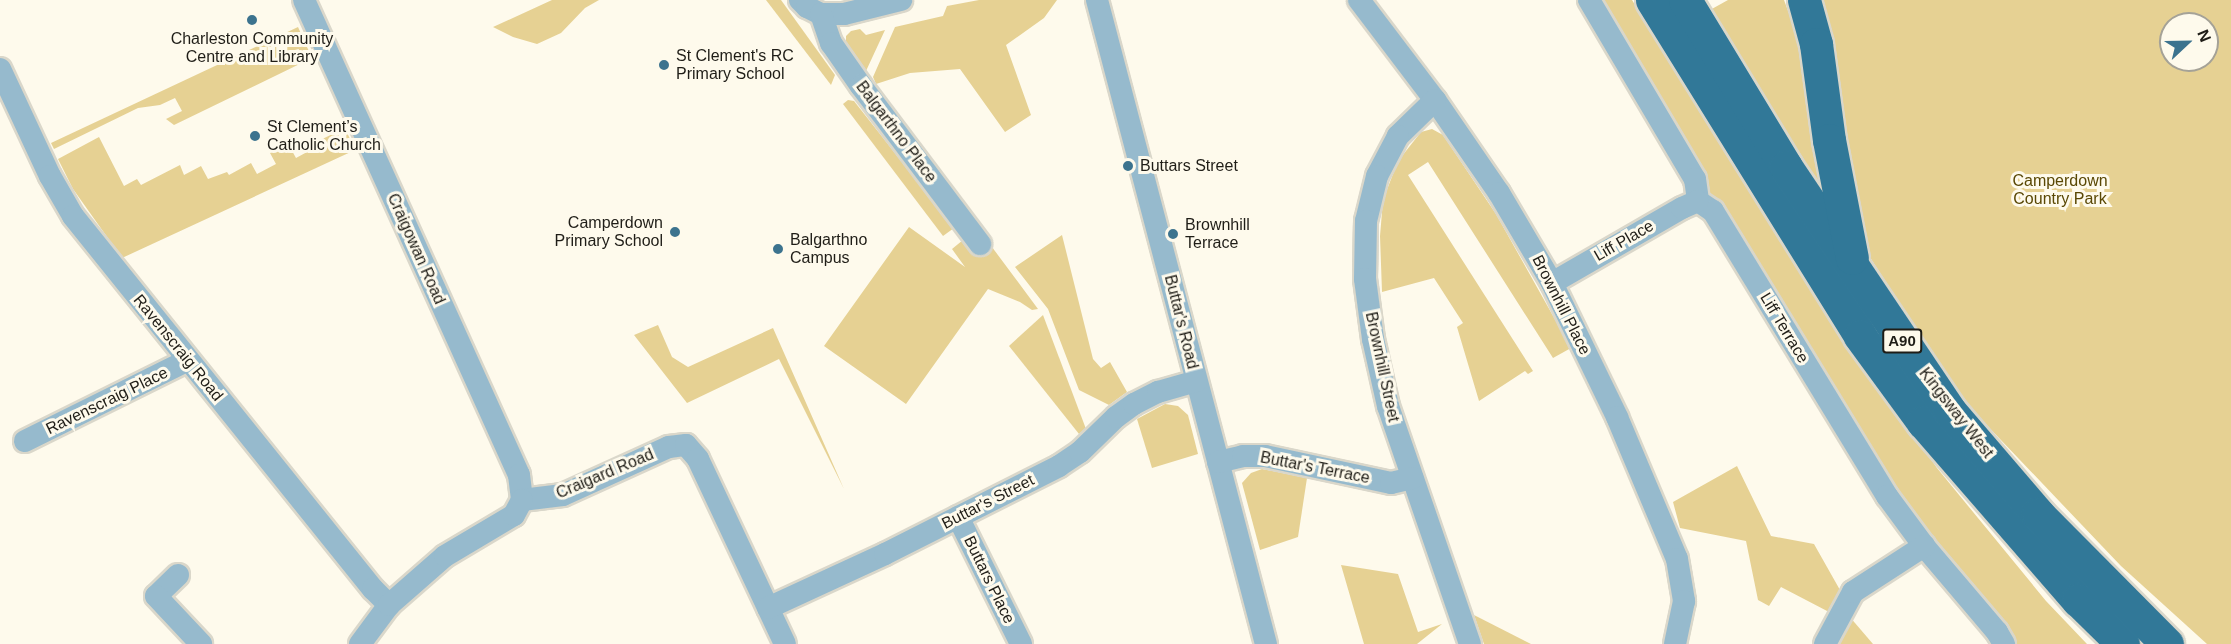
<!DOCTYPE html>
<html>
<head>
<meta charset="utf-8">
<style>
  body { margin:0 }
  #map { position:relative; width:2231px; height:644px; overflow:hidden; background:#fefaec; font-family:Arial,sans-serif }
  div>[style] { position:absolute }
  .green>* { inset:0; background:#e6d193 }
  .roads { filter:drop-shadow(2px 0 #dad7ca) drop-shadow(-2px 0 #dad7ca) drop-shadow(0 2px #dad7ca) drop-shadow(0 -2px #dad7ca) }
  .minor>* { height:22px; margin:-11px; padding:0 11px; transform-origin:11px; border-radius:11px; background:#96bacd }
  .trunk>* { height:33px; margin:-16.5px; padding:0 16.5px; transform-origin:16.5px; border-radius:16.5px; background:#317898 }
  .dots>* { width:16px; height:16px; translate:-50% -50%; box-sizing:border-box; border:3px solid #fefaec; border-radius:50% }
  span { translate:-50% -50%; white-space:nowrap; text-align:center; line-height:1.15; -webkit-text-stroke:6px #fefaec; paint-order:stroke }
  .shield-label span { padding:2px 4px; background:#fefaec; border:2px solid; border-radius:4px; -webkit-text-stroke-width:0 }
  .shield-label { font-size:15px; color:#1f1d17; font-weight:700 }
  .poi-label { font-size:16px; color:#1f1d17 }
  .left { translate:0 -50%; text-align:left }
  .right { translate:-100% -50%; text-align:right }
  .street-label { font-size:16px; color:#1f1d17 }
  .park-label { font-size:16px; color:#5a4805 }
  .north { position:absolute; left:2159px; top:12px; width:60px; height:60px; box-sizing:border-box; background:#fefaec; border:2px solid #a5a297; border-radius:50%; rotate:68deg; font-size:16px; font-weight:700; line-height:24px; text-align:center; color:#1f1d17 }
  .north::after { content:''; display:block; margin:auto; width:21px; height:27px; background:#3c738e; clip-path:polygon(50% 0,100% 100%,50% 72%,0 100%) }
</style>
</head>
<body>
<div id="map">
  <div class="green">
    <div style="clip-path:polygon(552px 0,599px 0,585px 8px,561px 33px,537px 44px,513px 37px,493px 27px)"></div>
    <div style="clip-path:polygon(766px 0,781px 0,835px 75px,831px 85px)"></div>
    <div style="clip-path:polygon(979px 0,1057px 0,1044px 18px,1006px 45px,1031px 115px,1005px 132px,960px 69px,910px 73px,876px 84px,873px 77px,895px 27px,943px 16px,947px 6px)"></div>
    <div style="clip-path:polygon(1598px 0,1632px 0,1818px 297px,1937px 468px,2046px 601px,2087px 644px,2014px 644px,1893px 491px,1724px 211px,1707px 193px)"></div>
    <div style="clip-path:polygon(1728px 0,1784px 0,1809px 67px,1831px 214px,1710px 10px)"></div>
    <div style="clip-path:polygon(evenodd,1816px 0,2231px 0,2231px 644px,2207px 644px,2121px 566px,1959px 396px,1871px 259px,1816px 0,2171px 24px,2207px 24px,2207px 60px,2171px 60px,2171px 24px)"></div>
    <div style="clip-path:polygon(298px 27px,312px 58px,174px 125px,166px 119px,182px 111px,175px 98px,160px 105px,138px 108px,54px 149px,51px 143px)"></div>
    <div style="clip-path:polygon(860px 29px,866px 35px,885px 30px,866px 71px,846px 44px,846px 36px,851px 31px)"></div>
    <div style="clip-path:polygon(848px 100px,854px 101px,954px 228px,943px 236px,843px 104px)"></div>
    <div style="clip-path:polygon(345px 128px,355px 150px,122px 258px,73px 189px,58px 159px,99px 137px,124px 186px,137px 179px,141px 185px,180px 165px,184px 175px,201px 166px,208px 179px,227px 172px,229px 175px,251px 163px,257px 174px,276px 164px,270px 153px,282px 147px,284px 152px,291px 149px,296px 158px,307px 152px,302px 143px,309px 140px,312px 144px)"></div>
    <div style="clip-path:polygon(1432px 129px,1443px 135px,1496px 214px,1571px 348px,1553px 358px,1428px 162px,1408px 175px,1533px 371px,1528px 374px,1525px 371px,1479px 401px,1457px 327px,1463px 323px,1434px 278px,1382px 292px,1380px 236px,1383px 200px,1398px 161px,1421px 132px)"></div>
    <div style="clip-path:polygon(909px 227px,965px 267px,952px 249px,963px 240px,974px 254px,989px 243px,1038px 309px,1032px 310px,1020px 302px,988px 289px,906px 404px,824px 346px)"></div>
    <div style="clip-path:polygon(1062px 235px,1093px 359px,1101px 368px,1110px 362px,1127px 392px,1109px 405px,1079px 390px,1048px 309px,1015px 267px)"></div>
    <div style="clip-path:polygon(1043px 315px,1086px 429px,1079px 434px,1009px 346px)"></div>
    <div style="clip-path:polygon(658px 325px,672px 357px,688px 367px,773px 328px,844px 489px,779px 359px,687px 403px,634px 335px)"></div>
    <div style="clip-path:polygon(1165px 404px,1178px 406px,1188px 415px,1198px 454px,1152px 468px,1137px 419px)"></div>
    <div style="clip-path:polygon(1737px 466px,1771px 536px,1814px 544px,1840px 590px,1829px 612px,1781px 587px,1769px 606px,1758px 600px,1746px 541px,1680px 528px,1673px 502px)"></div>
    <div style="clip-path:polygon(1262px 469px,1307px 478px,1298px 537px,1260px 550px,1242px 483px,1251px 473px)"></div>
    <div style="clip-path:polygon(1341px 565px,1398px 574px,1418px 632px,1442px 624px,1417px 644px,1364px 644px)"></div>
    <div style="clip-path:polygon(1474px 615px,1531px 644px,1484px 644px)"></div>
    <div style="clip-path:polygon(1849px 616px,1873px 644px,1835px 644px)"></div>
  </div>
  <div class="roads">
    <div class="minor">
      <div style="left:304px;top:0;width:521px;rotate:65.65deg"></div>
      <div style="left:519px;top:475px;width:25px;rotate:83deg"></div>
      <div style="left:800px;top:0;width:10px;rotate:45deg"></div>
      <div style="left:807px;top:7px;width:16px;rotate:27deg"></div>
      <div style="left:821px;top:14px;width:23px"></div>
      <div style="left:844px;top:14px;width:59px;rotate:-13.8deg"></div>
      <div style="left:1097px;top:0;width:666px;rotate:75.3deg"></div>
      <div style="left:1359px;top:0;width:126px;rotate:52.8deg"></div>
      <div style="left:1435px;top:100px;width:113px;rotate:55.5deg"></div>
      <div style="left:1499px;top:193px;width:104px;rotate:59.5deg"></div>
      <div style="left:1552px;top:283px;width:149px;rotate:64.1deg"></div>
      <div style="left:1617px;top:417px;width:154px;rotate:67.1deg"></div>
      <div style="left:1677px;top:559px;width:43px;rotate:80.5deg"></div>
      <div style="left:1684px;top:601px;width:44px;rotate:101.8deg"></div>
      <div style="left:1589px;top:0;width:208px;rotate:59.4deg"></div>
      <div style="left:1695px;top:179px;width:22px;rotate:82deg"></div>
      <div style="left:821px;top:14px;width:31px;rotate:71deg"></div>
      <div style="left:831px;top:43px;width:52px;rotate:55.1deg"></div>
      <div style="left:861px;top:86px;width:198px;rotate:53deg"></div>
      <div style="left:0;top:69px;width:118px;rotate:65deg"></div>
      <div style="left:50px;top:176px;width:46px;rotate:60.1deg"></div>
      <div style="left:73px;top:216px;width:479px;rotate:51.2deg"></div>
      <div style="left:373px;top:589px;width:23px;rotate:45deg"></div>
      <div style="left:1435px;top:100px;width:52px;rotate:135.8deg"></div>
      <div style="left:1398px;top:136px;width:45px;rotate:117.7deg"></div>
      <div style="left:1377px;top:176px;width:46px;rotate:103.7deg"></div>
      <div style="left:1366px;top:221px;width:58px;rotate:91deg"></div>
      <div style="left:1365px;top:279px;width:61px;rotate:82.4deg"></div>
      <div style="left:1373px;top:339px;width:69px;rotate:77.4deg"></div>
      <div style="left:1388px;top:406px;width:252px;rotate:71deg"></div>
      <div style="left:1698px;top:201px;width:18px;rotate:34deg"></div>
      <div style="left:1713px;top:211px;width:334px;rotate:58.6deg"></div>
      <div style="left:1887px;top:496px;width:62px;rotate:53.5deg"></div>
      <div style="left:1924px;top:546px;width:113px;rotate:49.7deg"></div>
      <div style="left:1997px;top:632px;width:14px;rotate:60deg"></div>
      <div style="left:1552px;top:283px;width:150px;rotate:-30deg"></div>
      <div style="left:1682px;top:208px;width:17px;rotate:-24deg"></div>
      <div style="left:25px;top:441px;width:182px;rotate:-26.4deg"></div>
      <div style="left:1218px;top:462px;width:26px;rotate:-13deg"></div>
      <div style="left:1243px;top:456px;width:22px"></div>
      <div style="left:1265px;top:456px;width:129px;rotate:12.1deg"></div>
      <div style="left:1391px;top:483px;width:22px;rotate:-13deg"></div>
      <div style="left:522px;top:500px;width:41px;rotate:-7deg"></div>
      <div style="left:563px;top:495px;width:116px;rotate:-24.4deg"></div>
      <div style="left:669px;top:447px;width:17px;rotate:-7deg"></div>
      <div style="left:686px;top:445px;width:18px;rotate:49deg"></div>
      <div style="left:698px;top:459px;width:204px;rotate:64.8deg"></div>
      <div style="left:958px;top:517px;width:142px;rotate:63.6deg"></div>
      <div style="left:178px;top:575px;width:30px;rotate:136deg"></div>
      <div style="left:156px;top:596px;width:66px;rotate:46.8deg"></div>
      <div style="left:768px;top:608px;width:129px;rotate:-24.8deg"></div>
      <div style="left:885px;top:554px;width:195px;rotate:-26.8deg"></div>
      <div style="left:1059px;top:466px;width:25px;rotate:-34deg"></div>
      <div style="left:1080px;top:452px;width:50px;rotate:-44.2deg"></div>
      <div style="left:1116px;top:417px;width:22px;rotate:-36deg"></div>
      <div style="left:1134px;top:404px;width:27px;rotate:-27deg"></div>
      <div style="left:1158px;top:392px;width:40px;rotate:-16deg"></div>
      <div style="left:360px;top:644px;width:49px;rotate:-53.4deg"></div>
      <div style="left:389px;top:605px;width:74px;rotate:-41.2deg"></div>
      <div style="left:445px;top:556px;width:80px;rotate:-30.7deg"></div>
      <div style="left:514px;top:515px;width:17px;rotate:-62deg"></div>
      <div style="left:1825px;top:644px;width:59px;rotate:-61.7deg"></div>
      <div style="left:1853px;top:592px;width:85px;rotate:-32.9deg"></div>
    </div>
    <div class="trunk">
      <div style="left:1652px;top:0;width:395px;rotate:58.2deg"></div>
      <div style="left:1860px;top:336px;width:107px;rotate:53.8deg"></div>
      <div style="left:1923px;top:422px;width:236px;rotate:49deg"></div>
      <div style="left:2078px;top:600px;width:63px;rotate:44.4deg"></div>
      <div style="left:1685px;top:0;width:195px;rotate:58.8deg"></div>
      <div style="left:1786px;top:167px;width:293px;rotate:56.1deg"></div>
      <div style="left:1949px;top:410px;width:137px;rotate:49.4deg"></div>
      <div style="left:2038px;top:514px;width:183px;rotate:45.2deg"></div>
      <div style="left:1804px;top:0;width:46px;rotate:74.7deg"></div>
      <div style="left:1816px;top:44px;width:97px;rotate:82.3deg"></div>
      <div style="left:1829px;top:140px;width:120px;rotate:79deg"></div>
    </div>
  </div>
  <div class="dots">
    <div style="left:252px;top:20px;background:#3c738e"></div>
    <div style="left:664px;top:65px;background:#3c738e"></div>
    <div style="left:255px;top:136px;background:#3c738e"></div>
    <div style="left:1128px;top:166px;background:#3c738e"></div>
    <div style="left:675px;top:232px;background:#3c738e"></div>
    <div style="left:1173px;top:234px;background:#3c738e"></div>
    <div style="left:778px;top:249px;background:#3c738e"></div>
  </div>
  <div class="shield-label">
    <span style="left:1902px;top:341px">A90</span>
  </div>
  <div class="poi-label">
    <span style="left:252px;top:48px">Charleston Community<br>Centre and Library</span>
    <span class="left" style="left:676px;top:65px">St Clement's RC<br>Primary School</span>
    <span class="left" style="left:267px;top:136px">St Clement’s<br>Catholic Church</span>
    <span class="left" style="left:1140px;top:166px">Buttars Street</span>
    <span class="right" style="left:663px;top:232px">Camperdown<br>Primary School</span>
    <span class="left" style="left:1185px;top:234px">Brownhill<br>Terrace</span>
    <span class="left" style="left:790px;top:249px">Balgarthno<br>Campus</span>
  </div>
  <div class="street-label">
    <span style="left:896px;top:132px;rotate:53deg">Balgarthno Place</span>
    <span style="left:1624px;top:241px;rotate:-30deg">Liff Place</span>
    <span style="left:416px;top:249px;rotate:66deg">Craigowan Road</span>
    <span style="left:1561px;top:305px;rotate:63deg">Brownhill Place</span>
    <span style="left:1181px;top:322px;rotate:76deg">Buttar's Road</span>
    <span style="left:1784px;top:328px;rotate:59deg">Liff Terrace</span>
    <span style="left:178px;top:348px;rotate:51deg">Ravenscraig Road</span>
    <span style="left:1382px;top:367px;rotate:78deg">Brownhill Street</span>
    <span style="left:107px;top:401px;rotate:-26deg">Ravenscraig Place</span>
    <span style="left:1956px;top:413px;rotate:52deg">Kingsway West</span>
    <span style="left:1315px;top:468px;rotate:11deg">Buttar's Terrace</span>
    <span style="left:605px;top:474px;rotate:-23deg">Craigard Road</span>
    <span style="left:988px;top:502px;rotate:-27deg">Buttar's Street</span>
    <span style="left:989px;top:580px;rotate:64deg">Buttars Place</span>
  </div>
  <div class="park-label">
    <span style="left:2060px;top:190px">Camperdown<br>Country Park</span>
  </div>
  <div class="north">N</div>
</div>
</body>
</html>
